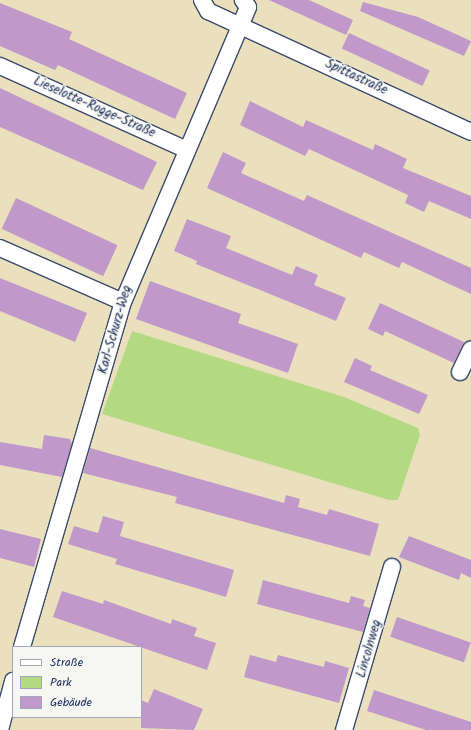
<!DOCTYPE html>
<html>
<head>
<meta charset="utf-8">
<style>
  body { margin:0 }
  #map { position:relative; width:471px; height:730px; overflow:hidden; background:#ebe0bd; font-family:Kalam,sans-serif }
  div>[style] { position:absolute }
  .green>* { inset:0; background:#b4d983 }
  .building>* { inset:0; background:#c098c9; transform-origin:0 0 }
  .roads { filter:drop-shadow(1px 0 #3a4a6c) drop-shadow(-1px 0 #3a4a6c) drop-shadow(0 1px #3a4a6c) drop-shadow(0 -1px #3a4a6c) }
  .street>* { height:16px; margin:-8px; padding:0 8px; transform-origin:8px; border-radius:8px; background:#fff }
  span { translate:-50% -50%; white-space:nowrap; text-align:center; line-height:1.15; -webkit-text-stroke:3px #f6f6f2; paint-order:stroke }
  .street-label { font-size:13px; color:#1b2f5e }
  .legend { position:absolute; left:12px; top:646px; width:130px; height:72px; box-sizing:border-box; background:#f6f6f2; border:1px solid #9ea6b7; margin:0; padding:5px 7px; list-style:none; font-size:12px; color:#1b2f5e }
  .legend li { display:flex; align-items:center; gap:8px; height:20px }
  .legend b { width:20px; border:1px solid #9ea6b7 }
</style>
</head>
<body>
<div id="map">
  <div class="green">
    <div style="clip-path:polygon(132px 331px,344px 397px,418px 428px,420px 435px,398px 500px,389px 500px,102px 414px)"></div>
  </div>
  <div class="building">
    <div style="clip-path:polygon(269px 0,309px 0,353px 20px,346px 35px)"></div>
    <div style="clip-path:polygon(363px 2px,418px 17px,471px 41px,464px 56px,360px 11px)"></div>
    <div style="clip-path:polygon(0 3px,72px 32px,69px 39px,187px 93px,175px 119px,58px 65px,55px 70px,0 46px)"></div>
    <div style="left:349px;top:33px;width:89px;height:17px;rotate:25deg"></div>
    <div style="clip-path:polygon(0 88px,157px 162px,143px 190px,0 127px)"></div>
    <div style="clip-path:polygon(250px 101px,303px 127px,306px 120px,373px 150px,375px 144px,407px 159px,403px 168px,471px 196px,471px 219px,429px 201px,424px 212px,405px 203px,408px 195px,309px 149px,305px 156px,240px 125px)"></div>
    <div style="clip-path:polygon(223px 152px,246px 163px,241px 173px,304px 201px,307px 195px,471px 268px,471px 294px,402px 262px,399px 268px,364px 252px,361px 258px,207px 188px)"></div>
    <div style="left:16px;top:198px;width:112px;height:34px;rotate:25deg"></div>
    <div style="clip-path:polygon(187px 219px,231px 236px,226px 248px,292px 275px,296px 266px,318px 275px,314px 285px,346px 298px,336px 321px,196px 264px,197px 261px,174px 251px)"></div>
    <div style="clip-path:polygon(0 278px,87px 313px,75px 342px,0 311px)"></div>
    <div style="clip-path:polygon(150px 281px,241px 314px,238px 323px,298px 344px,288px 373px,136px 319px)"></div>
    <div style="clip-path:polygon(380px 303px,464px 342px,454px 363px,385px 331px,383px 336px,368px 329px)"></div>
    <div style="clip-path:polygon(355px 358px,372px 366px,370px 370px,428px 395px,419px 414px,344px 382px)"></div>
    <div style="clip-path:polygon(44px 435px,70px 439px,72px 444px,62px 477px,0 465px,0 442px,42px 449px)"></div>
    <div style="clip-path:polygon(90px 448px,284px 503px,286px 495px,300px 499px,298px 507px,327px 515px,329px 509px,379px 524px,370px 556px,175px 503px,177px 497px,83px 473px)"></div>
    <div style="clip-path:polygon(103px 516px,124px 522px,120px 536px,234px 570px,226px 597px,115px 564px,117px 559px,68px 544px,74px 526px,98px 533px)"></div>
    <div style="clip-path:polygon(0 529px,41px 539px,34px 567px,0 558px)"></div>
    <div style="clip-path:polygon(409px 536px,471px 560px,471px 578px,461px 573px,459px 580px,399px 557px)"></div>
    <div style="clip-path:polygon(263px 580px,349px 603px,351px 596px,365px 600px,363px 606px,370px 608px,363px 632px,257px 604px)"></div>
    <div style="clip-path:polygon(62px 591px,103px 604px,104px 600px,171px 624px,172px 619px,197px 628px,194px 636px,216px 643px,207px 670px,53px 617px)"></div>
    <div style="left:397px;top:617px;width:78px;height:21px;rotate:19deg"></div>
    <div style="clip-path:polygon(250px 655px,276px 662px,278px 655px,324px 667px,325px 661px,349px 668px,339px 703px,244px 677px)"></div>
    <div style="clip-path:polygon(154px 689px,203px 709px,194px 730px,141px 728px,141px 700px,148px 703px)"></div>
    <div style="clip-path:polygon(374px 690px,471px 722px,471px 730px,426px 730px,367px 711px)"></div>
  </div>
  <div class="roads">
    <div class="street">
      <div style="left:202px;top:0;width:13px;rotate:61deg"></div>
      <div style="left:208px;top:11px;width:289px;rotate:24.7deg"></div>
      <div style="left:0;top:66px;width:205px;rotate:24.2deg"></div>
      <div style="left:0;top:248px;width:134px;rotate:23.7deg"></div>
      <div style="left:460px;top:372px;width:25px;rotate:-64deg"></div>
      <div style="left:22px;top:647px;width:359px;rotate:-73.7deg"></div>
      <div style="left:123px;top:302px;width:320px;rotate:-67deg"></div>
      <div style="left:248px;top:7px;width:9px;rotate:-126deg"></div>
      <div style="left:0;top:730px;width:51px;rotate:-75.1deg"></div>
      <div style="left:344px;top:730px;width:170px;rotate:-73.6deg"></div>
    </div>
  </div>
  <div class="street-label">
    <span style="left:356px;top:78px;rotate:25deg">Spittastraße</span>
    <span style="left:94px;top:108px;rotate:24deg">Lieselotte-Rogge-Straße</span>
    <span style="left:116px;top:330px;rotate:-74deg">Karl-Schurz-Weg</span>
    <span style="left:370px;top:649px;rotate:-74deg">Lincolnweg</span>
  </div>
  <ul class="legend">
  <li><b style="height:5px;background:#fff"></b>Straße</li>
  <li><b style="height:11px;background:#b4d983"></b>Park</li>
  <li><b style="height:11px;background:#c098c9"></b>Gebäude</li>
  </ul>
</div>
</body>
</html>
